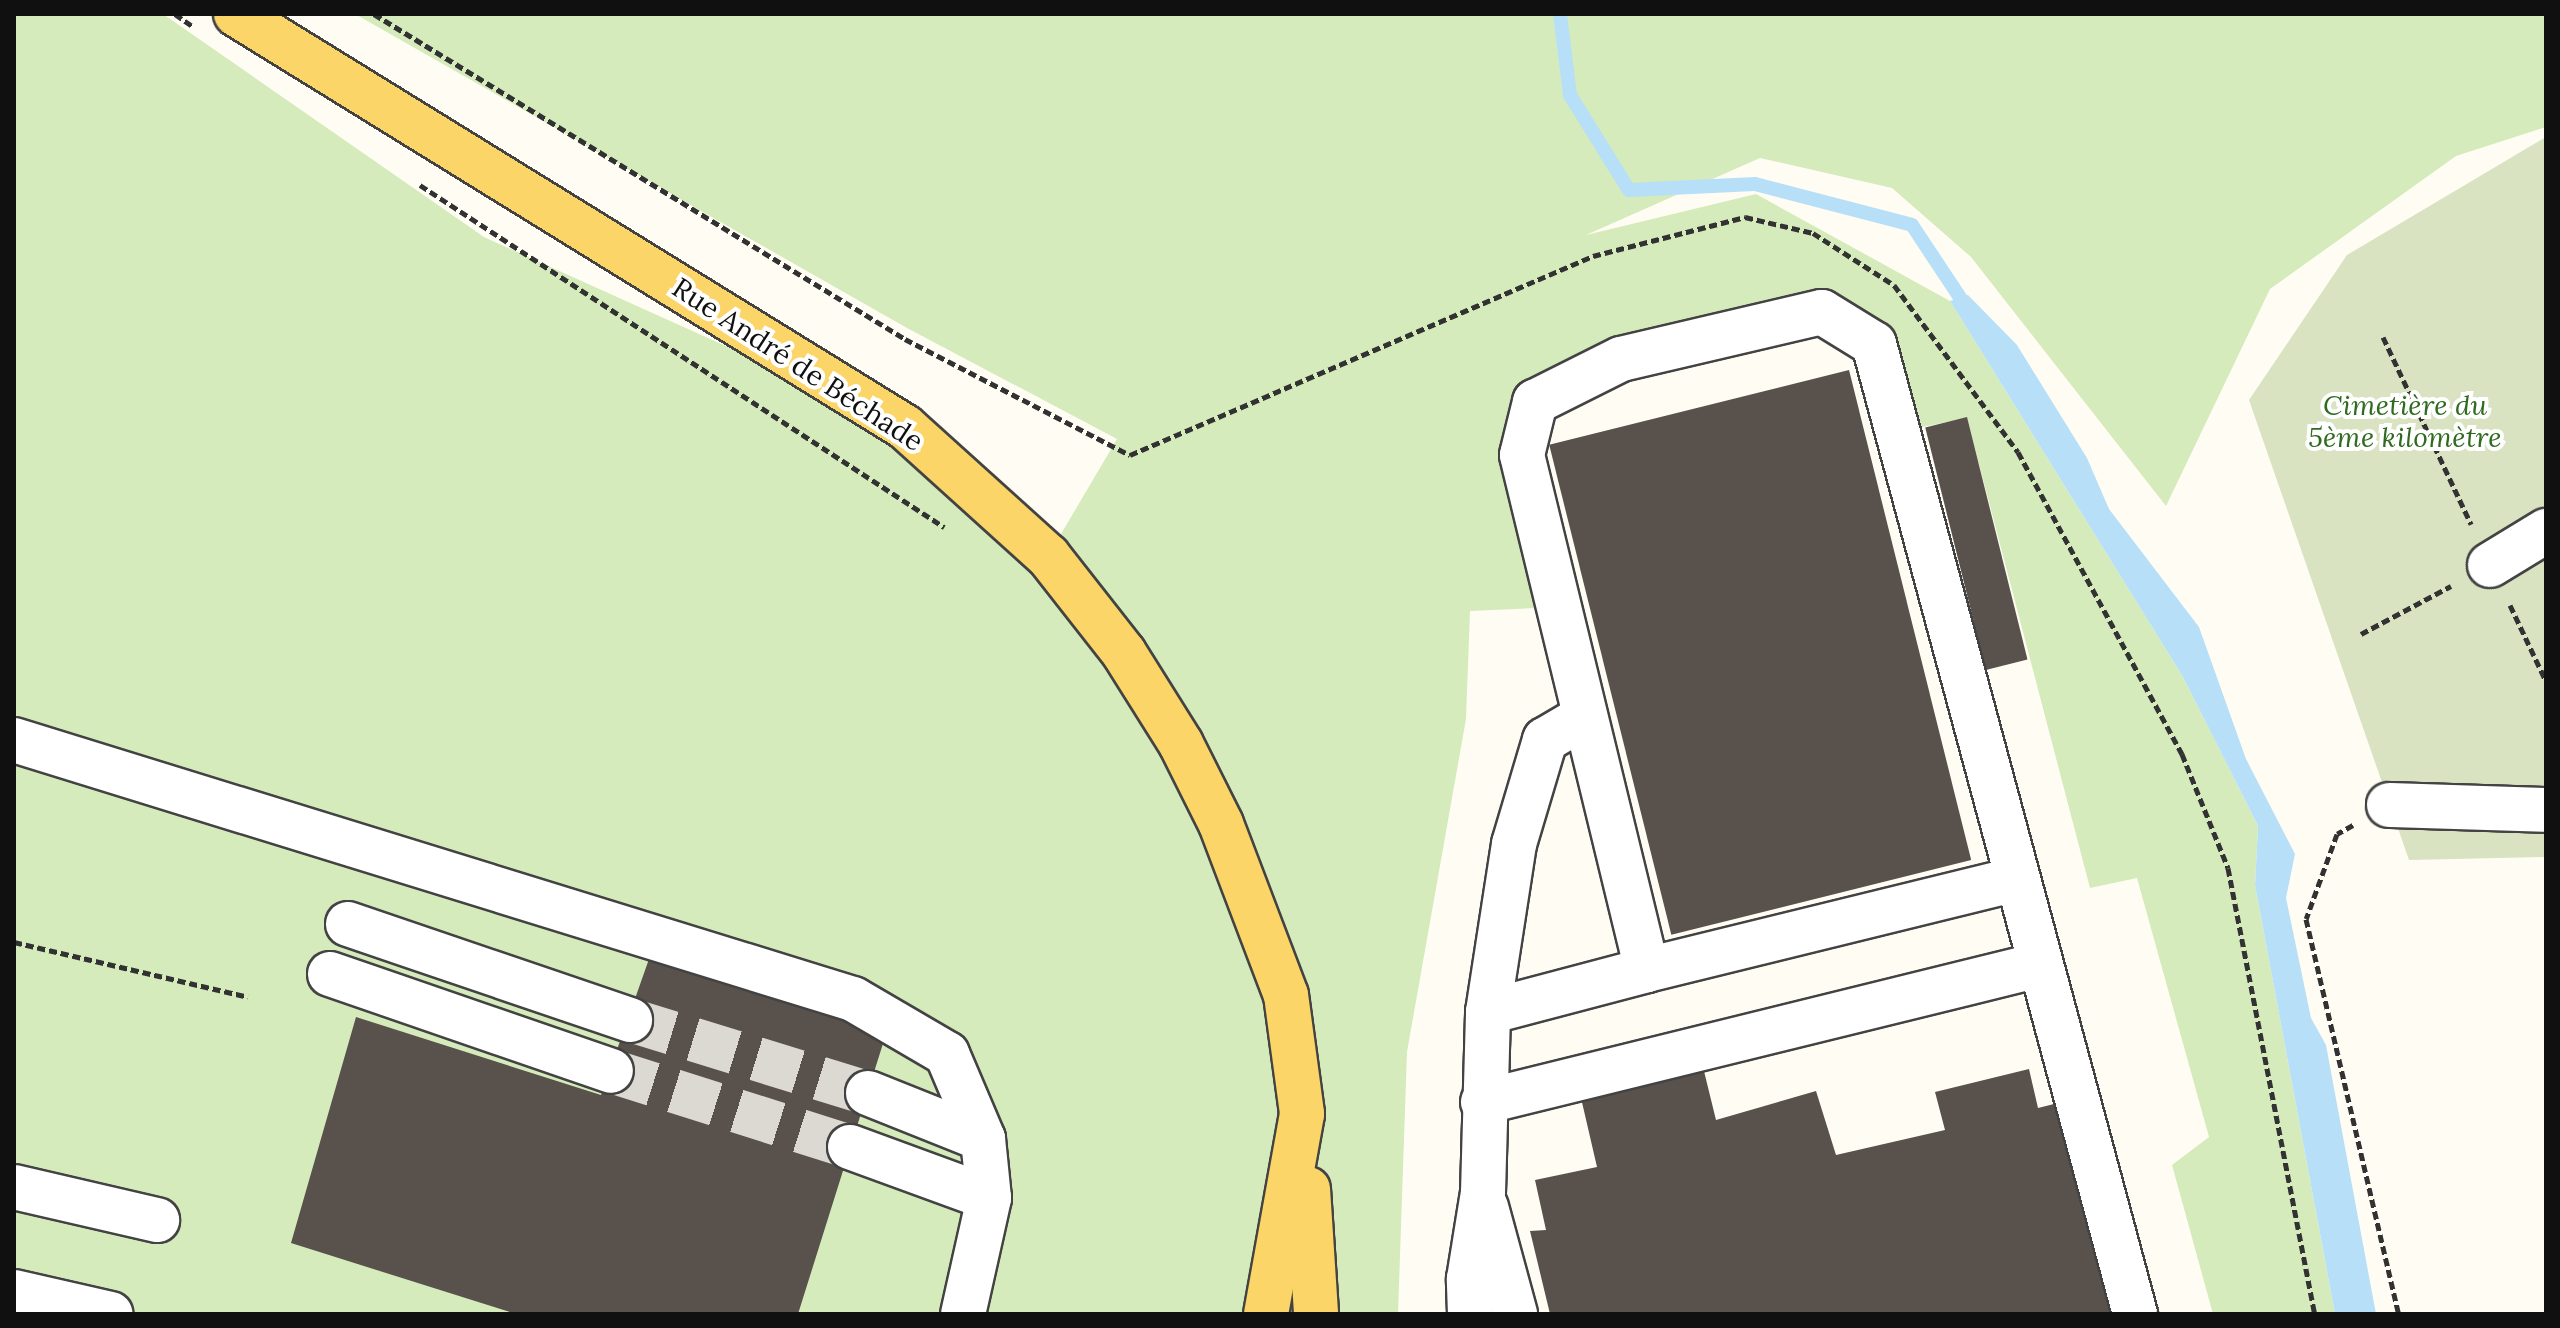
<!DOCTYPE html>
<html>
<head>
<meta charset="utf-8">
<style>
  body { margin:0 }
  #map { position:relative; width:2560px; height:1328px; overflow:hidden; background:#fffdf3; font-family:Lora,serif }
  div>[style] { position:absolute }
  .green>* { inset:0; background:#d5ebbb }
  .cemetery>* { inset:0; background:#d9e3c2 }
  .water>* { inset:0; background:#b7e0f8 }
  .stream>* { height:14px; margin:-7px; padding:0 7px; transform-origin:7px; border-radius:7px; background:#b7e0f8 }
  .building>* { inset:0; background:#59514c; transform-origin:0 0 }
  .minor-tunnel>* { height:44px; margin-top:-22px; transform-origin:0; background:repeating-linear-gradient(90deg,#dbd9d1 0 44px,transparent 0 66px) }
  .path>* { height:5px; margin-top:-2.5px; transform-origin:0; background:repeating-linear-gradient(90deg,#323232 0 8px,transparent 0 12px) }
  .roads { filter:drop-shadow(2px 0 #434343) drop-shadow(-2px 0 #434343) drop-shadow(0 2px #434343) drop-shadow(0 -2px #434343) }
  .minor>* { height:44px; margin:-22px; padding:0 22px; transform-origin:22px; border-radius:22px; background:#fff }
  .major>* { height:44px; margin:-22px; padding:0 22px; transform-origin:22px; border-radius:22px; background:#fbd567 }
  span { translate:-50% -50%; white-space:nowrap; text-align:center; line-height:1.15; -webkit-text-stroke:8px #fff; paint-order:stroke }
  .street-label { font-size:28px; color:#101010 }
  .park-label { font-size:28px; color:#2f6b1e; font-style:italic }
  .frame { position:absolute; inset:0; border:16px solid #101010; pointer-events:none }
</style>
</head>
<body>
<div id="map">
  <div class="green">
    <div style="clip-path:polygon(14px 14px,163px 14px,484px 237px,905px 427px,1048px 556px,1117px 439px,907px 328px,355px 14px,2546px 14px,2546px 127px,2456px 156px,2270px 289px,2166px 506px,1971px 257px,1892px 188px,1760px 158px,1586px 235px,1756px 194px,1950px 301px,2183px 677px,2258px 826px,2255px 885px,2335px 1314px,2213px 1314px,2172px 1165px,2209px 1137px,2137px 878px,2090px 888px,1967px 418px,1897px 432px,1874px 344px,1822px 312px,1535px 402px,1557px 607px,1470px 611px,1466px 719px,1407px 1052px,1398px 1314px,14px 1314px)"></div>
  </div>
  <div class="cemetery">
    <div style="clip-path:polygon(2546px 137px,2546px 857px,2409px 860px,2249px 400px,2347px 255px)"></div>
  </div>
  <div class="water">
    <div style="clip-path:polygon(1968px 295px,2017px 345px,2087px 458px,2109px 509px,2199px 627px,2246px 759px,2295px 854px,2286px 898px,2311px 1018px,2326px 1045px,2376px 1314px,2335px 1314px,2255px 885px,2258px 826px,2183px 677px,1950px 301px)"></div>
  </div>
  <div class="stream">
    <div style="left:1560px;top:14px;width:82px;rotate:83deg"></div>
    <div style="left:1570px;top:95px;width:112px;rotate:58.2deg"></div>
    <div style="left:1629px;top:190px;width:126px;rotate:-2.7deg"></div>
    <div style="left:1755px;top:184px;width:162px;rotate:14.6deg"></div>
    <div style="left:1912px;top:225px;width:103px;rotate:56.5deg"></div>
  </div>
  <div class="building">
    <div style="left:1849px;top:370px;width:505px;height:309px;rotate:76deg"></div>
    <div style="left:1967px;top:417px;width:250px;height:43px;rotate:76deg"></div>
    <div style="clip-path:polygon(649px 959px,886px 1034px,798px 1314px,516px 1314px,291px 1243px,356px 1017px,601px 1095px)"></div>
    <div style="clip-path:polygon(1703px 1067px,1716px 1120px,1816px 1091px,1836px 1155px,1945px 1130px,1935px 1092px,2029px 1069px,2038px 1108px,2062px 1102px,2113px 1314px,1550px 1314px,1530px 1231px,1546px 1230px,1535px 1180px,1597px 1167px,1581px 1098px)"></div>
  </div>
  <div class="minor-tunnel">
    <div style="left:630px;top:1020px;width:249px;rotate:17.1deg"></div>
    <div style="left:611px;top:1071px;width:251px;rotate:17.6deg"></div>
  </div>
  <div class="path">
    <div style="left:175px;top:14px;width:21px;rotate:35deg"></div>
    <div style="left:374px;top:14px;width:623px;rotate:31.47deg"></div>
    <div style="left:905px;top:339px;width:253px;rotate:27.3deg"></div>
    <div style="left:1130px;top:455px;width:504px;rotate:-23.26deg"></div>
    <div style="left:1593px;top:256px;width:157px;rotate:-14.4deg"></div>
    <div style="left:1745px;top:217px;width:70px;rotate:13.2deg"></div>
    <div style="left:1813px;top:233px;width:96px;rotate:32.7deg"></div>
    <div style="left:1894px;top:285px;width:208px;rotate:53.4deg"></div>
    <div style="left:2018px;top:452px;width:344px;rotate:61.5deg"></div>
    <div style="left:2182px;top:754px;width:123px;rotate:68deg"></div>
    <div style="left:2228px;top:868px;width:454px;rotate:79deg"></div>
    <div style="left:420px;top:185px;width:626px;rotate:33.13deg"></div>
    <div style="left:2383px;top:337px;width:207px;rotate:64.8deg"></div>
    <div style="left:2510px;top:605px;width:84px;rotate:64.7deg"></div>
    <div style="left:2361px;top:634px;width:102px;rotate:-28.1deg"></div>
    <div style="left:2353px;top:825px;width:18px;rotate:151deg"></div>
    <div style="left:2337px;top:834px;width:90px;rotate:110deg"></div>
    <div style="left:2306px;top:919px;width:406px;rotate:76.8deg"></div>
    <div style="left:14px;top:942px;width:240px;rotate:13.2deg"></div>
  </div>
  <div class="roads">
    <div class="minor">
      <div style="left:2490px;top:565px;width:66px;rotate:-31.3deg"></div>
      <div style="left:14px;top:740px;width:878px;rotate:17.16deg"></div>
      <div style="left:853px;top:999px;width:109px;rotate:30.3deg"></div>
      <div style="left:947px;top:1054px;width:92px;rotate:67deg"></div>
      <div style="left:983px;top:1139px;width:59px;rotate:84.2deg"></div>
      <div style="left:989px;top:1198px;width:119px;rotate:102.6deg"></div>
      <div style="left:2389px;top:805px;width:157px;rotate:1.8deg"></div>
      <div style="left:2017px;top:879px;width:381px;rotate:166.2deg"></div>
      <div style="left:1647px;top:970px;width:530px;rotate:-103.64deg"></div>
      <div style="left:1522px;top:455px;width:55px;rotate:-76.2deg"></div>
      <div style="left:1535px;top:402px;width:96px;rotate:-26.6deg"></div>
      <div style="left:1621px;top:359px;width:206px;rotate:-13.2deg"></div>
      <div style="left:1822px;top:312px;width:61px;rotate:31.6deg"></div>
      <div style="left:1874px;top:344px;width:1005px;rotate:74.94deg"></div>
      <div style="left:348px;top:924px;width:298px;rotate:18.8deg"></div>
      <div style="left:330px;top:974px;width:297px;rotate:19deg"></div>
      <div style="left:1488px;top:1012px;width:164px;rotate:-14.8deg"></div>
      <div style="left:868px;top:1093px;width:124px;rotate:21.8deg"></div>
      <div style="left:1483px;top:1102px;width:573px;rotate:-13.84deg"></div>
      <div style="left:850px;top:1147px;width:148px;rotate:20.1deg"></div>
      <div style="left:14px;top:1187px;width:147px;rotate:13deg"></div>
      <div style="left:1486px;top:1207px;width:111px;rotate:74.8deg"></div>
      <div style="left:14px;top:1292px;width:99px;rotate:12.8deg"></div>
      <div style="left:1470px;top:1314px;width:35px;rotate:-92deg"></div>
      <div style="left:1469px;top:1279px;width:87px;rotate:-80.8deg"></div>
      <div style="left:1483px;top:1193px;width:181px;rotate:-88.4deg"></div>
      <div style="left:1488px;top:1012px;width:170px;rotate:-81.2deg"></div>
      <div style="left:1514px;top:844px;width:109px;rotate:-73.4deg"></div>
      <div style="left:1545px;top:740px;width:43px;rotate:-30.7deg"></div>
    </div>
    <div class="major">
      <div style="left:236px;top:14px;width:786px;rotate:31.69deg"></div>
      <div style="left:905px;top:427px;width:193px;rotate:42.1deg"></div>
      <div style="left:1048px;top:556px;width:123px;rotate:51.9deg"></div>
      <div style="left:1124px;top:653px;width:107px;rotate:57.9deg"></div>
      <div style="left:1181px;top:744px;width:89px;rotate:63.4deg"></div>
      <div style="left:1221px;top:824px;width:183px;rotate:69.2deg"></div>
      <div style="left:1286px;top:995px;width:120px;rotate:82.3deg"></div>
      <div style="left:1302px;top:1114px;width:203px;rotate:100.2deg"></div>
      <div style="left:1308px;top:1189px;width:125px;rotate:86.3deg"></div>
    </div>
  </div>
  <div class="street-label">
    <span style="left:798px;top:364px;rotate:33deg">Rue André de Béchade</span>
  </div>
  <div class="park-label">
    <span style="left:2405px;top:421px">Cimetière du<br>5ème kilomètre</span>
  </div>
  <div class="frame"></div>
</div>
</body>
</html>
